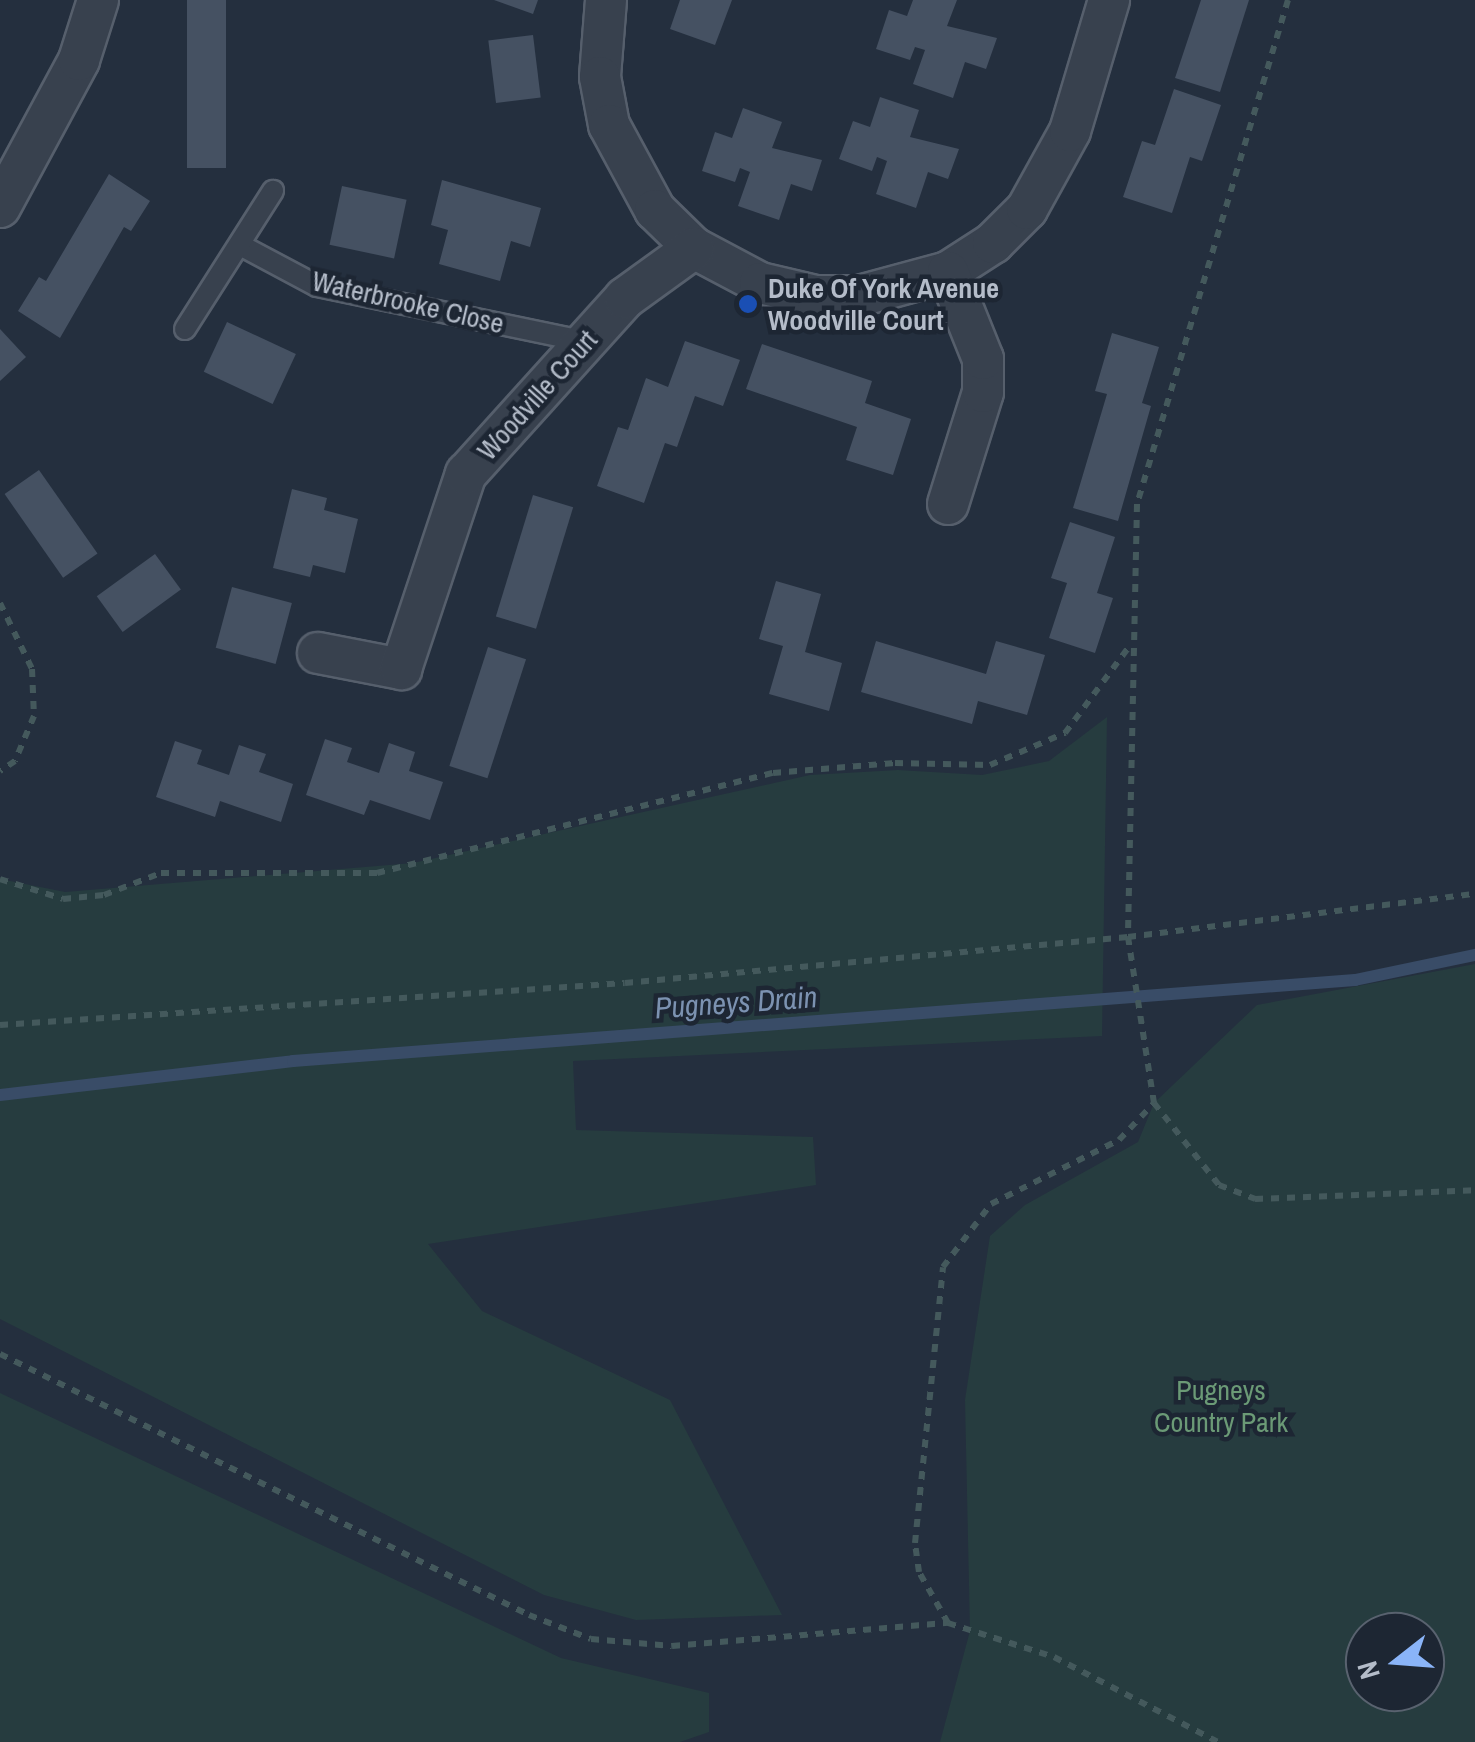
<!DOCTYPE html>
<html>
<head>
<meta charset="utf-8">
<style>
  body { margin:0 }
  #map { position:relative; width:1475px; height:1742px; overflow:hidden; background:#242f3e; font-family:"Archivo Narrow",sans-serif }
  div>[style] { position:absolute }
  .green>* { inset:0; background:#263c3f }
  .stream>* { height:12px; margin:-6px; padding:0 6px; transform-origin:6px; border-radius:6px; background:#394c67 }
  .building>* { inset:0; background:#455162; transform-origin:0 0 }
  .path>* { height:6px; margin-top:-3px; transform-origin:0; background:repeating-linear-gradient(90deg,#44595c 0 8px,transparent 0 16px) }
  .roads { filter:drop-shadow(2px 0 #565f6c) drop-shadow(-2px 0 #565f6c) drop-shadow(0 2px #565f6c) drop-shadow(0 -2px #565f6c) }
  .service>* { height:20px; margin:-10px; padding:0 10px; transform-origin:10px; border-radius:10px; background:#38414e }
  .minor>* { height:40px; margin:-20px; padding:0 20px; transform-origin:20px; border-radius:20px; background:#38414e }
  .dots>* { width:28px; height:28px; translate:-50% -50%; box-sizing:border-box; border:5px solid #1d2633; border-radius:50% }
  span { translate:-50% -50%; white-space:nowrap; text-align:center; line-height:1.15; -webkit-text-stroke:9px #1d2633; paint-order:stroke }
  .poi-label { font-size:28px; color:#b4bcc9; font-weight:700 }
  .left { translate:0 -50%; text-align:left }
  .street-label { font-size:28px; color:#b4bcc9 }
  .park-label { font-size:28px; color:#6b9a76 }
  .water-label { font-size:30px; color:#7c92b1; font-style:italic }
  .north { position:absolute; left:1345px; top:1612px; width:100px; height:100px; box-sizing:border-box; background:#1d2633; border:2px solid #59626f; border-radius:50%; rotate:253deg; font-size:28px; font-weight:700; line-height:40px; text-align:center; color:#b4bcc9 }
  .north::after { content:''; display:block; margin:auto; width:35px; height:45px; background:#8ab4f8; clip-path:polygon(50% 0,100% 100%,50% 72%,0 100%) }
</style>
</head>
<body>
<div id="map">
  <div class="green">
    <div style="clip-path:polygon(1107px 717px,1102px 1036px,573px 1061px,576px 1130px,813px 1137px,816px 1185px,428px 1244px,482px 1311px,670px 1400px,782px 1615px,636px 1620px,544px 1595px,0 1319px,0 879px,65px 892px,413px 863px,810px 775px,898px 770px,982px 775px,1049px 761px)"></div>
    <div style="clip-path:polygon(evenodd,1475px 964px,1475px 1742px,940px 1742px,970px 1631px,965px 1400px,990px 1236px,1025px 1205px,1138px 1142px,1154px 1103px,1257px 1005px,1475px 964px,1365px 1632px,1425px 1632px,1425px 1692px,1365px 1692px,1365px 1632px)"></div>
    <div style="clip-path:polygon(0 1393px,561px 1658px,709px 1693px,709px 1732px,680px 1742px,0 1742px)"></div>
  </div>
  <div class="stream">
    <div style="left:0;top:1095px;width:295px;rotate:-6.6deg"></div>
    <div style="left:293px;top:1061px;width:1065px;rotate:-4.36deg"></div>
    <div style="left:1355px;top:980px;width:123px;rotate:-11.8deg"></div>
  </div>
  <div class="building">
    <div style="left:187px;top:0;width:39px;height:168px"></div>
    <div style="clip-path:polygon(494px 0,538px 0,533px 14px)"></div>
    <div style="clip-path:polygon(680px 0,732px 0,715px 45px,670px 29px)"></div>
    <div style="clip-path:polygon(913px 0,957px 0,947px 26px,997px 38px,986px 69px,965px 62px,953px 98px,913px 84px,925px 50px,915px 47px,910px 60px,876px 49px,889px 10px,907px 16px)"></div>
    <div style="clip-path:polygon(1201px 0,1249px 0,1220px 92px,1175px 78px)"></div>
    <div style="left:533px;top:35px;width:63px;height:45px;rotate:83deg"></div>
    <div style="clip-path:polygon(1174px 89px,1221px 105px,1202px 161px,1190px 157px,1172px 213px,1123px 197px,1142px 141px,1155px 145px)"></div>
    <div style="clip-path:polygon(880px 97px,919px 110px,910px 137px,959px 149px,948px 179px,928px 172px,916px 208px,876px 194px,887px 161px,877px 157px,872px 171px,839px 159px,853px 121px,870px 127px)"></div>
    <div style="clip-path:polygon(743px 108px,782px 122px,772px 148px,822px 160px,812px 191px,791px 184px,779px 220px,738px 206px,750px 172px,740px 168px,735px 182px,702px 171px,715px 132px,732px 138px)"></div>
    <div style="clip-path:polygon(109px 174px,150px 201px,131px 231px,124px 227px,60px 338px,18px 311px,39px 277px,46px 281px)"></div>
    <div style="clip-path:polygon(442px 180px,541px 208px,530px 247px,511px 241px,500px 281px,439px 264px,448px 230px,431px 225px)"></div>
    <div style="left:342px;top:186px;width:66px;height:60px;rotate:12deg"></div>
    <div style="left:227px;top:322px;width:76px;height:55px;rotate:25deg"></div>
    <div style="clip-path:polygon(0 329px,26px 357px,0 381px)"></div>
    <div style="clip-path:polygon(1112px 333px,1159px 347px,1142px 403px,1151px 406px,1118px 521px,1073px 508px,1107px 394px,1095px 391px)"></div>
    <div style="clip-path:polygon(685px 341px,740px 360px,723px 406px,695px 396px,677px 447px,665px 443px,644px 503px,597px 486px,618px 427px,628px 430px,646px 378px,668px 387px)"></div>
    <div style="clip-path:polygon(762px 344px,872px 381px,865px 403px,911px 419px,893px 475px,846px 460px,857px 427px,746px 389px)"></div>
    <div style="left:39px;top:470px;width:102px;height:42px;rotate:55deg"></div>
    <div style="clip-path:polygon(292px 489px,327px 498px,324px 510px,358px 519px,345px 573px,313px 565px,310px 577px,273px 568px)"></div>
    <div style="left:533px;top:495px;width:42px;height:127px;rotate:17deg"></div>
    <div style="clip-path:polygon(1070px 522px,1115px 537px,1097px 593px,1113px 598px,1095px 653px,1049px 638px,1067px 583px,1051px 578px)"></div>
    <div style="left:155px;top:554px;width:44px;height:72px;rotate:54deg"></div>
    <div style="clip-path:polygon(776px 581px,821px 594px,805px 652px,842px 663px,829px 711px,769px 694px,783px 646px,759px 639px)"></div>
    <div style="left:232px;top:587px;width:62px;height:63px;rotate:15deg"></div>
    <div style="clip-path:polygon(876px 641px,986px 674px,996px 641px,1045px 655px,1027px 715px,978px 701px,972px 724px,861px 692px)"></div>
    <div style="left:488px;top:647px;width:40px;height:125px;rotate:18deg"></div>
    <div style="clip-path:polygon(325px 739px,352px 748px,347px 762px,379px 773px,389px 743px,415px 752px,409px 771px,443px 782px,430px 820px,370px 800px,364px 815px,306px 795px)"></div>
    <div style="clip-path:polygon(175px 741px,202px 750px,197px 764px,229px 775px,239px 745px,266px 754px,259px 772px,293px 784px,281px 822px,220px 801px,215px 817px,156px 797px)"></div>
  </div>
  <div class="path">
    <div style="left:1288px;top:0;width:526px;rotate:106.68deg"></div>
    <div style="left:1137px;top:504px;width:433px;rotate:91.2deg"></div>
    <div style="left:1128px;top:937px;width:168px;rotate:81.1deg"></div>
    <div style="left:1154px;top:1103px;width:105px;rotate:51.6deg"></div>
    <div style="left:1219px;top:1185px;width:39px;rotate:21deg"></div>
    <div style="left:1255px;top:1199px;width:220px;rotate:-2.3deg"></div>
    <div style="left:0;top:603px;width:73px;rotate:64.1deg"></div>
    <div style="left:32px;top:669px;width:47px;rotate:87.6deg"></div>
    <div style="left:34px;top:716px;width:49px;rotate:112.9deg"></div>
    <div style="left:15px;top:761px;width:18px;rotate:146deg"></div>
    <div style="left:0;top:879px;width:66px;rotate:17.6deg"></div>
    <div style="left:63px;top:899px;width:41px;rotate:-5.6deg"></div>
    <div style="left:104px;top:895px;width:61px;rotate:-21.1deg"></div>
    <div style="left:161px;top:873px;width:216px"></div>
    <div style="left:377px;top:873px;width:408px;rotate:-14.2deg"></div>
    <div style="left:773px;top:773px;width:122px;rotate:-4.7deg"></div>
    <div style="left:895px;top:763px;width:95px;rotate:1.2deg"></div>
    <div style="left:990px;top:765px;width:82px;rotate:-23.1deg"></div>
    <div style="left:1065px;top:733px;width:111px;rotate:-53.4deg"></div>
    <div style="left:0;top:1025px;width:626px;rotate:-3.84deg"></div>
    <div style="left:625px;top:983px;width:505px;rotate:-5.23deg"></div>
    <div style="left:1128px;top:937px;width:350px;rotate:-7.1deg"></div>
    <div style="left:0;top:1354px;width:590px;rotate:26.26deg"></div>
    <div style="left:529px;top:1615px;width:66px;rotate:21.2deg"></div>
    <div style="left:591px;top:1639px;width:81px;rotate:4.9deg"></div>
    <div style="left:672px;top:1646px;width:277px;rotate:-4.8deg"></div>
    <div style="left:948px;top:1623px;width:111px;rotate:17.8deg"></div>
    <div style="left:1054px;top:1657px;width:185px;rotate:27.4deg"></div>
    <div style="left:948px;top:1623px;width:59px;rotate:-119.6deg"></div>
    <div style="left:919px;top:1572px;width:29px;rotate:-98deg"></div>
    <div style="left:915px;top:1543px;width:277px;rotate:-84.2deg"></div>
    <div style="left:943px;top:1267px;width:79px;rotate:-52.7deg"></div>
    <div style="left:991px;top:1204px;width:143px;rotate:-26.6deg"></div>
    <div style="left:1119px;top:1140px;width:51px;rotate:-46.6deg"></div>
  </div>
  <div class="roads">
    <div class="service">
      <div style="left:240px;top:245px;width:87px;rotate:28deg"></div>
      <div style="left:317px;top:286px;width:272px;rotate:11.7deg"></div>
      <div style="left:185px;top:329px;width:164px;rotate:-57.5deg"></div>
    </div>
    <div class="minor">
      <div style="left:606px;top:0;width:77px;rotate:94.5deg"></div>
      <div style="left:600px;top:77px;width:49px;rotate:79.4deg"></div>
      <div style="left:609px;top:125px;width:97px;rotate:61.6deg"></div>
      <div style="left:655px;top:210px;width:54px;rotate:44.3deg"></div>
      <div style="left:694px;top:248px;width:75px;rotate:27.9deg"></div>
      <div style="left:760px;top:283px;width:57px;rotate:13.1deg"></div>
      <div style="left:816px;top:296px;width:43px"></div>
      <div style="left:859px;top:296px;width:92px;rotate:-15.1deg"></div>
      <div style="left:948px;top:272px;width:54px;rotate:-32.8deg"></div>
      <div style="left:993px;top:243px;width:48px;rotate:-45deg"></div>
      <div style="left:1027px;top:209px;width:89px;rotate:-61.1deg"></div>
      <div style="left:1070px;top:131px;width:137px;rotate:-73.4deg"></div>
      <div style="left:0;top:207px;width:167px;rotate:-61.7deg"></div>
      <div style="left:79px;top:60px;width:63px;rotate:-72.4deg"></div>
      <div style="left:948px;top:504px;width:117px;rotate:-72.6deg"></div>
      <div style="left:983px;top:392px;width:33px;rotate:-90deg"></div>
      <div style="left:983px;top:359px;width:94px;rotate:-111.9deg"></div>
      <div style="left:318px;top:653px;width:85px;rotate:10.9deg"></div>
      <div style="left:401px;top:669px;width:206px;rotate:-71.6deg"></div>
      <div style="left:466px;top:474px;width:237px;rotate:-47.9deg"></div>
      <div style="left:625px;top:298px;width:85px;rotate:-35.9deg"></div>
    </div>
  </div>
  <div class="dots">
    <div style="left:748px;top:304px;background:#1a4fb4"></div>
  </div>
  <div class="poi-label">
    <span class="left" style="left:768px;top:304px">Duke Of York Avenue<br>Woodville Court</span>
  </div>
  <div class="street-label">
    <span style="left:408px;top:302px;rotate:13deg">Waterbrooke Close</span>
    <span style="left:537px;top:395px;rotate:-48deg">Woodville Court</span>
  </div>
  <div class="park-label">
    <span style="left:1221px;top:1406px">Pugneys<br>Country Park</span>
  </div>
  <div class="water-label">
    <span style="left:736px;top:1002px;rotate:-4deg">Pugneys Drain</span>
  </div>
  <div class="north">N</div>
</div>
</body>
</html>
